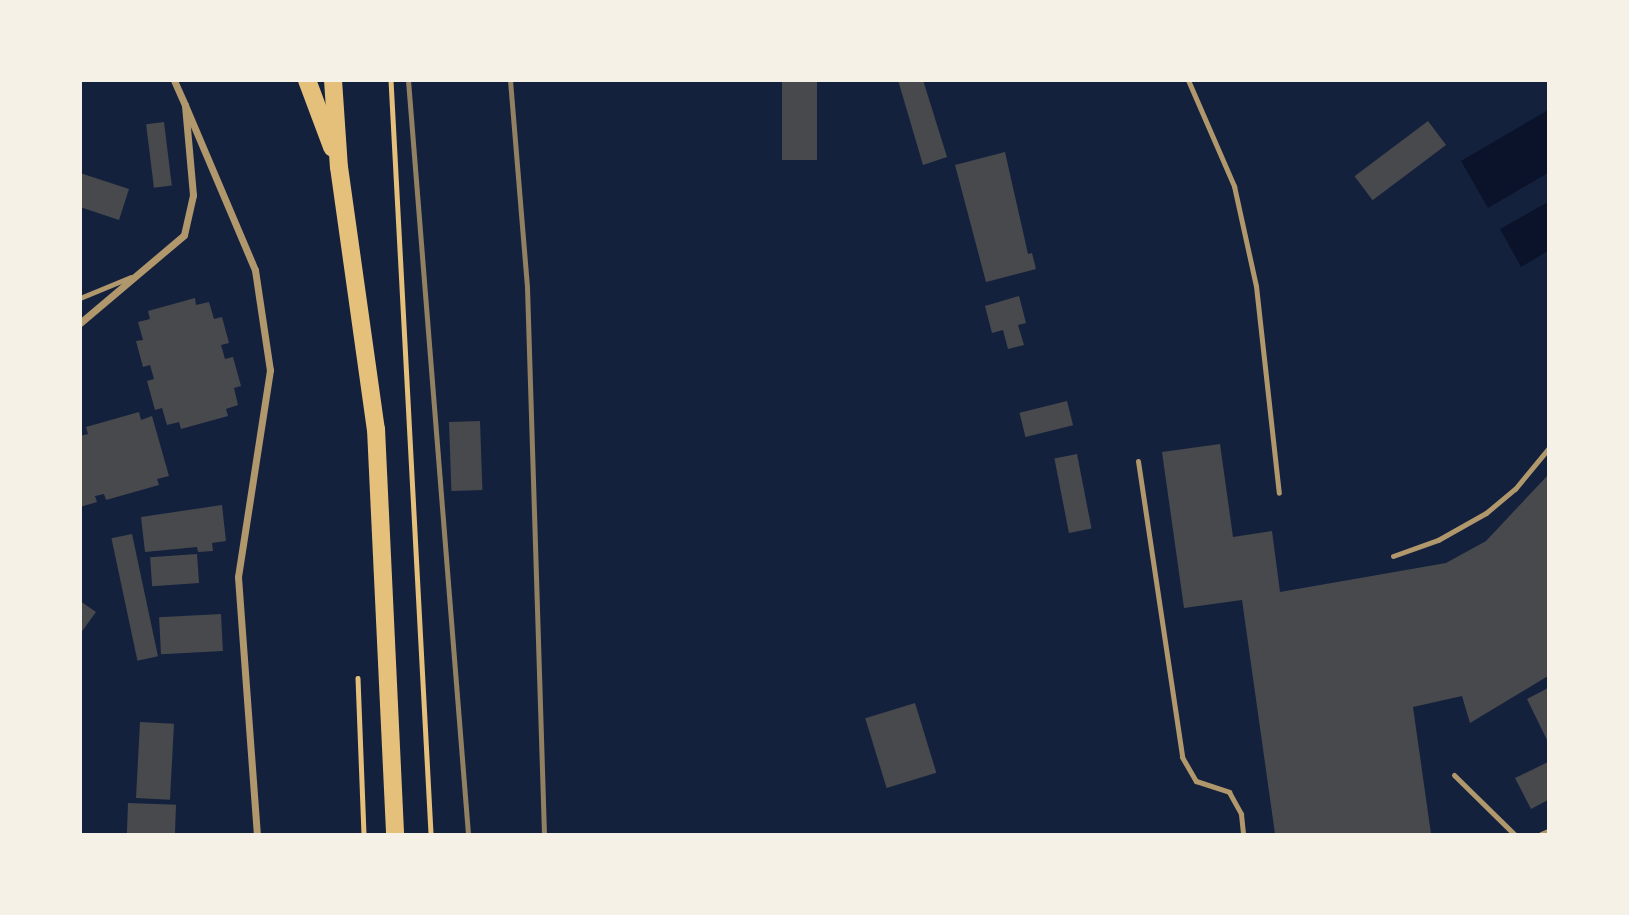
<!DOCTYPE html>
<html>
<head>
<meta charset="utf-8">
<style>
  body { margin:0 }
  #map { position:relative; width:1629px; height:915px; overflow:hidden; background:#14213d; font-family:Signika,sans-serif }
  div>[style] { position:absolute }
  .water>* { inset:0; background:#0b132b }
  .building>* { inset:0; background:#48494c; transform-origin:0 0 }
  .path>* { height:4.5px; margin:-2.25px; padding:0 2.25px; transform-origin:2.25px; border-radius:2.25px; background:#e5c07b }
  .service>* { height:5px; margin:-2.5px; padding:0 2.5px; transform-origin:2.5px; border-radius:2.5px; background:#b1986c }
  .minor>* { height:7px; margin:-3.5px; padding:0 3.5px; transform-origin:3.5px; border-radius:3.5px; background:#b1986c }
  .primary>* { height:18px; margin:-9px; padding:0 9px; transform-origin:9px; border-radius:9px; background:#e5c07b }
  .rail>* { height:5px; margin:-2.5px; padding:0 2.5px; transform-origin:2.5px; border-radius:2.5px; background:#918062 }
  span { translate:-50% -50%; white-space:nowrap; text-align:center; line-height:1.15; -webkit-text-stroke:5px #f6f1e7; paint-order:stroke }
  .frame { position:absolute; inset:0; border:82px solid #f6f1e7; pointer-events:none }
</style>
</head>
<body>
<div id="map">
  <div class="water">
    <div style="clip-path:polygon(1548px 110px,1548px 173px,1488px 208px,1461px 161px)"></div>
    <div style="clip-path:polygon(1548px 202px,1548px 251px,1521px 267px,1500px 229px)"></div>
  </div>
  <div class="building">
    <div style="left:782px;top:80px;width:35px;height:80px"></div>
    <div style="clip-path:polygon(898px 80px,923px 80px,947px 157px,923px 165px)"></div>
    <div style="left:1428px;top:121px;width:30px;height:92px;rotate:53deg"></div>
    <div style="left:164px;top:122px;width:64px;height:18px;rotate:83deg"></div>
    <div style="clip-path:polygon(1005px 152px,1028px 254px,1032px 253px,1036px 269px,986px 282px,955px 165px)"></div>
    <div style="clip-path:polygon(80px 173px,129px 189px,119px 220px,80px 207px)"></div>
    <div style="clip-path:polygon(1019px 296px,1026px 323px,1018px 325px,1024px 345px,1008px 349px,1003px 330px,992px 333px,985px 306px)"></div>
    <div style="clip-path:polygon(195px 298px,196px 305px,209px 302px,214px 319px,222px 317px,229px 343px,221px 345px,225px 359px,233px 357px,241px 386px,234px 388px,238px 405px,226px 409px,228px 416px,181px 429px,179px 422px,167px 425px,162px 408px,155px 410px,147px 381px,154px 379px,150px 365px,143px 367px,136px 341px,143px 340px,138px 322px,150px 319px,148px 311px)"></div>
    <div style="left:1067px;top:401px;width:25px;height:49px;rotate:76deg"></div>
    <div style="clip-path:polygon(139px 412px,141px 420px,152px 416px,169px 476px,157px 479px,159px 485px,106px 500px,104px 494px,95px 496px,97px 502px,80px 507px,80px 436px,88px 434px,86px 427px)"></div>
    <div style="left:480px;top:421px;width:69px;height:31px;rotate:88deg"></div>
    <div style="clip-path:polygon(1220px 444px,1233px 537px,1272px 531px,1280px 592px,1446px 563px,1486px 541px,1548px 475px,1548px 676px,1470px 723px,1462px 696px,1413px 707px,1431px 834px,1275px 834px,1242px 600px,1184px 608px,1162px 452px)"></div>
    <div style="left:1077px;top:454px;width:76px;height:23px;rotate:79deg"></div>
    <div style="clip-path:polygon(222px 505px,226px 541px,212px 543px,213px 551px,198px 552px,197px 547px,145px 552px,141px 517px)"></div>
    <div style="left:132px;top:534px;width:125px;height:21px;rotate:78deg"></div>
    <div style="left:197px;top:554px;width:29px;height:47px;rotate:86deg"></div>
    <div style="clip-path:polygon(80px 601px,96px 612px,80px 634px)"></div>
    <div style="left:221px;top:614px;width:37px;height:62px;rotate:87deg"></div>
    <div style="clip-path:polygon(1548px 688px,1548px 742px,1527px 699px)"></div>
    <div style="left:915px;top:703px;width:73px;height:52px;rotate:73deg"></div>
    <div style="left:140px;top:722px;width:34px;height:76px;rotate:3deg"></div>
    <div style="clip-path:polygon(1548px 762px,1548px 800px,1531px 809px,1515px 778px)"></div>
    <div style="left:128px;top:803px;width:48px;height:31px;rotate:2deg"></div>
  </div>
  <div class="path">
    <div style="left:391px;top:80px;width:755px;rotate:86.96deg"></div>
    <div style="left:358px;top:678px;width:156px;rotate:87.8deg"></div>
  </div>
  <div class="service">
    <div style="left:1188px;top:80px;width:116px;rotate:66.5deg"></div>
    <div style="left:1234px;top:186px;width:102px;rotate:77.6deg"></div>
    <div style="left:1256px;top:286px;width:208px;rotate:83.7deg"></div>
    <div style="left:80px;top:298px;width:55px;rotate:-22.4deg"></div>
    <div style="left:1138px;top:461px;width:299px;rotate:81.5deg"></div>
    <div style="left:1182px;top:757px;width:28px;rotate:60deg"></div>
    <div style="left:1196px;top:781px;width:35px;rotate:18deg"></div>
    <div style="left:1229px;top:792px;width:25px;rotate:61deg"></div>
    <div style="left:1241px;top:814px;width:20px;rotate:84deg"></div>
    <div style="left:1393px;top:556px;width:48px;rotate:-19.6deg"></div>
    <div style="left:1438px;top:540px;width:55px;rotate:-29.4deg"></div>
    <div style="left:1486px;top:513px;width:38px;rotate:-40deg"></div>
    <div style="left:1515px;top:489px;width:52px;rotate:-50.5deg"></div>
    <div style="left:1454px;top:775px;width:84px;rotate:44.5deg"></div>
    <div style="left:1541px;top:834px;width:8px;rotate:-23deg"></div>
  </div>
  <div class="minor">
    <div style="left:185px;top:105px;width:179px;rotate:67deg"></div>
    <div style="left:255px;top:270px;width:101px;rotate:81.5deg"></div>
    <div style="left:270px;top:370px;width:209px;rotate:98.8deg"></div>
    <div style="left:238px;top:577px;width:258px;rotate:85.8deg"></div>
    <div style="left:80px;top:323px;width:136px;rotate:-40.2deg"></div>
    <div style="left:184px;top:235px;width:41px;rotate:-77.3deg"></div>
    <div style="left:193px;top:195px;width:90px;rotate:-95.1deg"></div>
    <div style="left:185px;top:105px;width:27px;rotate:-114deg"></div>
  </div>
  <div class="primary">
    <div style="left:307px;top:80px;width:72px;rotate:69.5deg"></div>
    <div style="left:333px;top:80px;width:87px;rotate:86.1deg"></div>
    <div style="left:339px;top:167px;width:265px;rotate:82deg"></div>
    <div style="left:376px;top:429px;width:405px;rotate:87.3deg"></div>
  </div>
  <div class="rail">
    <div style="left:408px;top:80px;width:756px;rotate:85.45deg"></div>
    <div style="left:510px;top:80px;width:208px;rotate:85.3deg"></div>
    <div style="left:527px;top:287px;width:547px;rotate:88.22deg"></div>
  </div>
  <div class="frame"></div>
</div>
</body>
</html>
